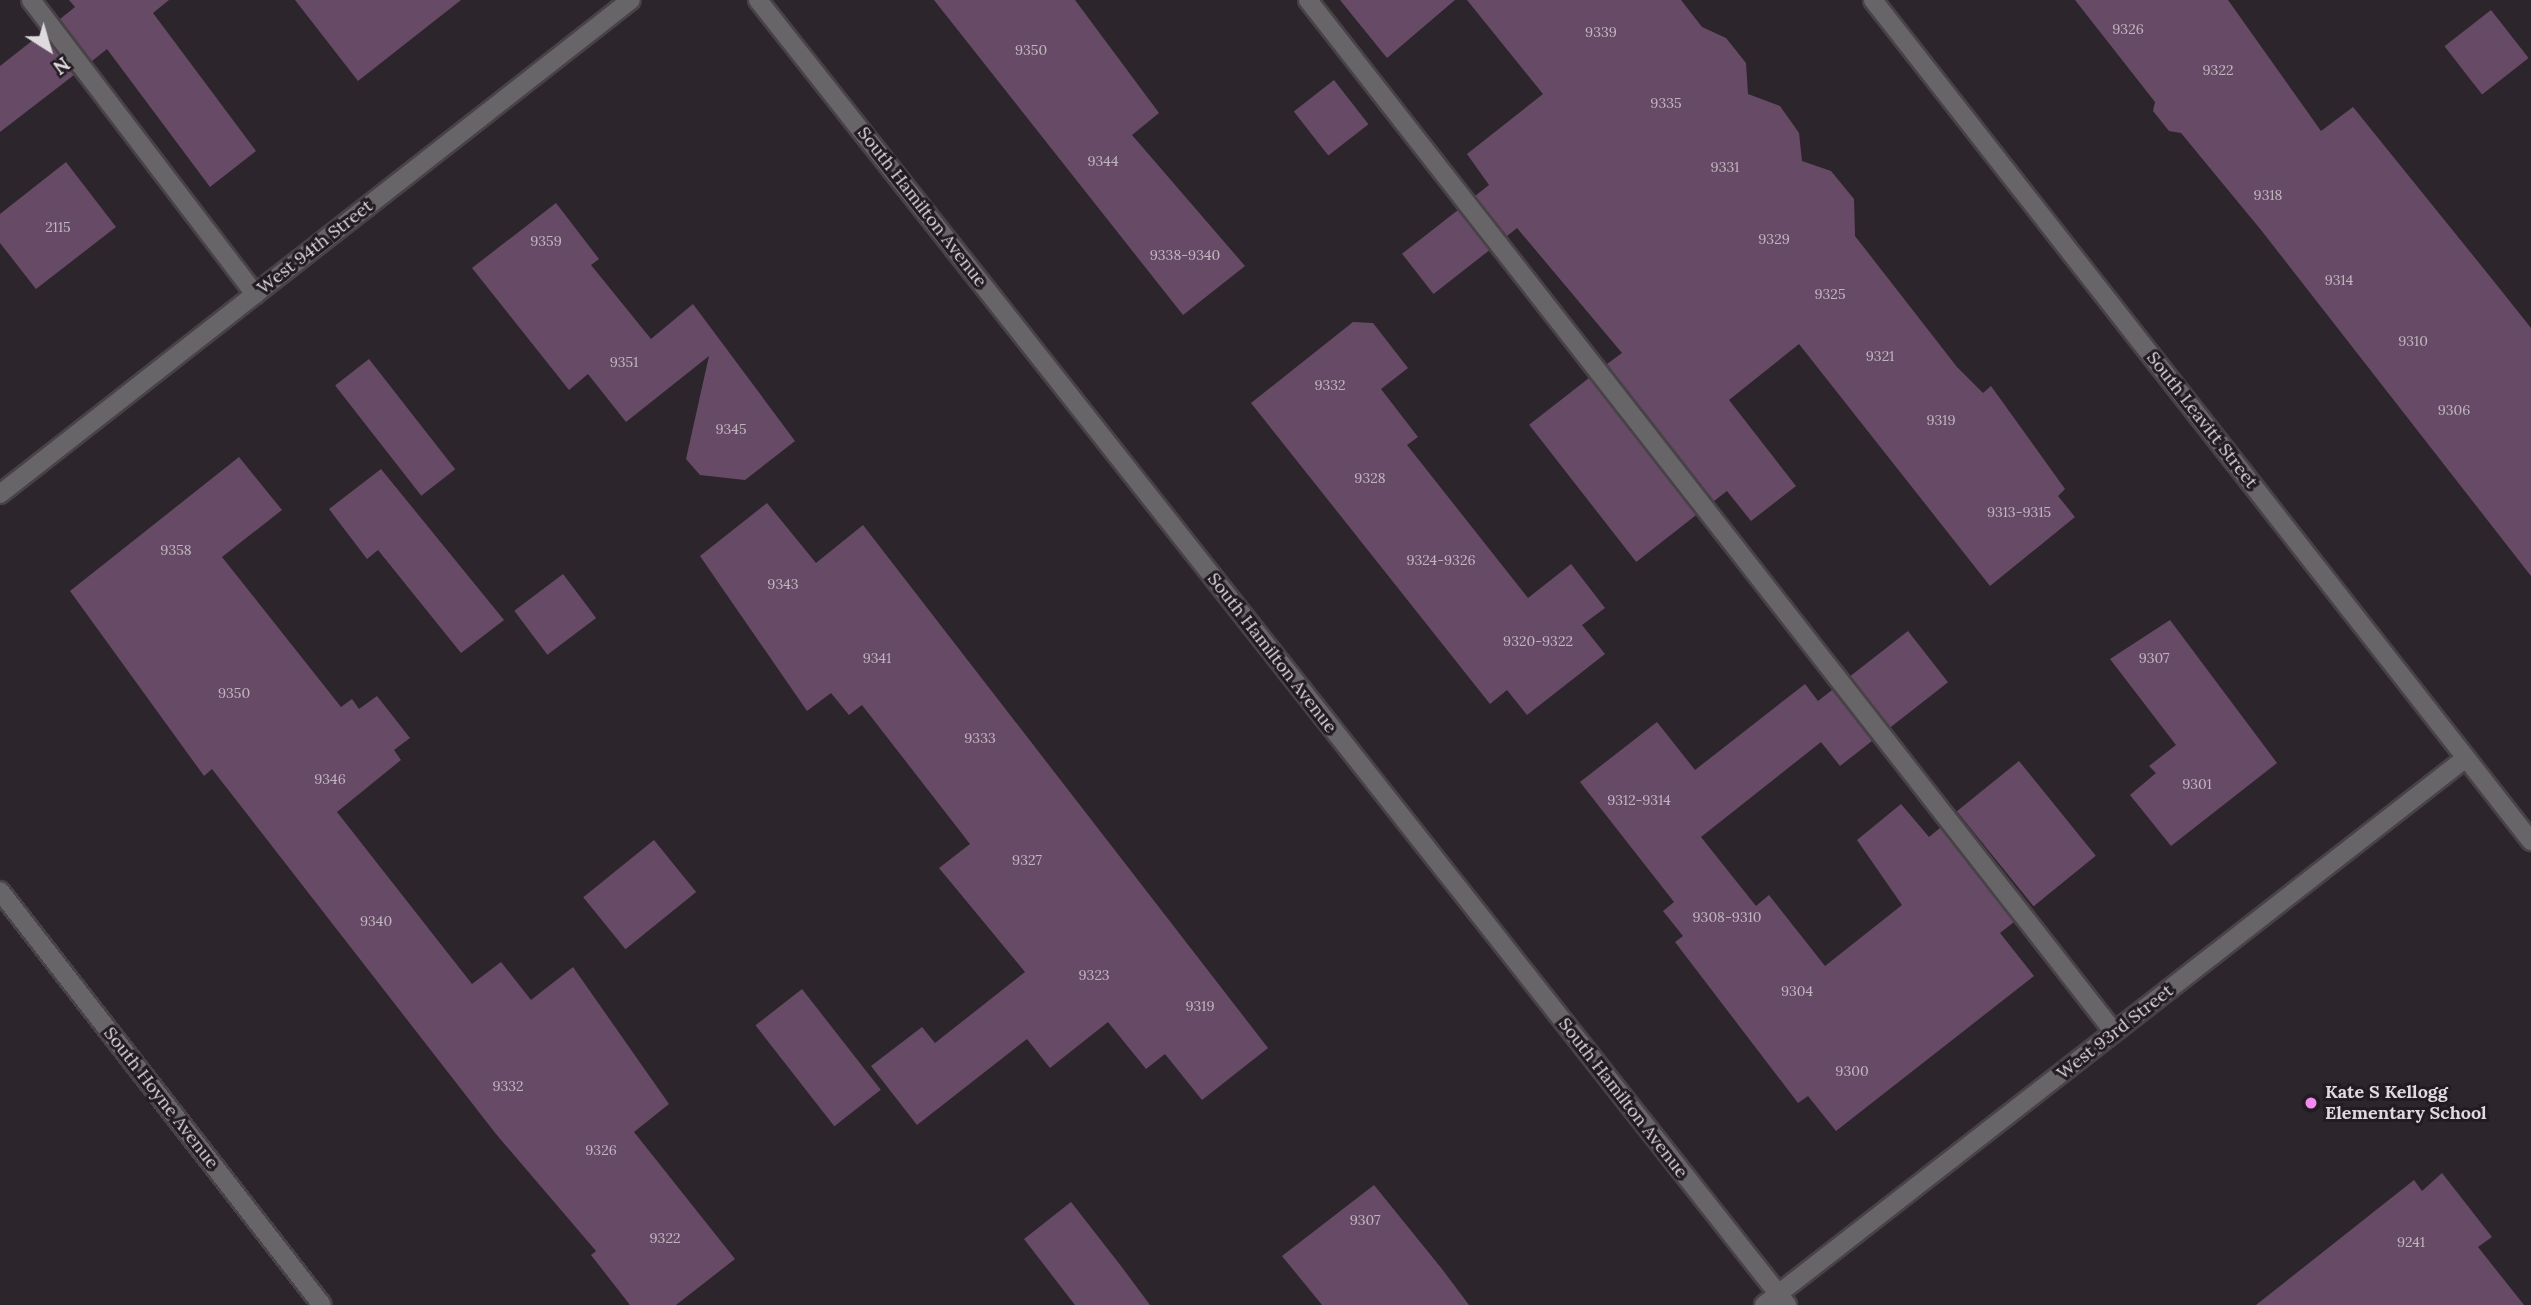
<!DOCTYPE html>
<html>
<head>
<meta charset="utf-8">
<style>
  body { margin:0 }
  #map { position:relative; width:2531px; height:1305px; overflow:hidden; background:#2c252b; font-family:Lora,serif }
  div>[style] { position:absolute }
  .building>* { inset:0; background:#674b66; transform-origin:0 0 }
  .roads { filter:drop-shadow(2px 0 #494248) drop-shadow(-2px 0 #494248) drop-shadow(0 2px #494248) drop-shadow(0 -2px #494248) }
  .minor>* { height:18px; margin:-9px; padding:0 9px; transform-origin:9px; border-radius:9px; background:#686568 }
  .dots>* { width:19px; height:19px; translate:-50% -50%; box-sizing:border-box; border:4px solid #221b22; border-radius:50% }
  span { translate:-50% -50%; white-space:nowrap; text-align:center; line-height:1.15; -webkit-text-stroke:6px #221b22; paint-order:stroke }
  .number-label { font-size:14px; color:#c1b6c0 }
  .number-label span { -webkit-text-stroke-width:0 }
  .street-label { font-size:18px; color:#dfdade }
  .poi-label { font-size:18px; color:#dfdade; font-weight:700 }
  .left { translate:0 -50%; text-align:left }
  .north { position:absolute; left:14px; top:14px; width:70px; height:70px; -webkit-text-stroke:5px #221b22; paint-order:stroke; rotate:143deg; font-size:19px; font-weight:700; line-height:28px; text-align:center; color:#dfdade }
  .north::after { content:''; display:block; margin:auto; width:24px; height:32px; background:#dfdade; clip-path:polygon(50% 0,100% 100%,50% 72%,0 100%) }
</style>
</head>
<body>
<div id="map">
  <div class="building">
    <div style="clip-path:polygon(69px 0,169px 0,153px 13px,256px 151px,210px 187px,107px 49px,92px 61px,60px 19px,75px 7px)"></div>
    <div style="clip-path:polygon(295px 0,461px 0,358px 81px)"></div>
    <div style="clip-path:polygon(934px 0,1075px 0,1159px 113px,1132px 135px,1245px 266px,1183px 315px)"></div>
    <div style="clip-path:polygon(1340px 0,1455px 0,1387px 58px)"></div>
    <div style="clip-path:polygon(1467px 0,1681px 0,1702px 27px,1726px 38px,1746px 63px,1748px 94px,1780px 106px,1799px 133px,1802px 161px,1831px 171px,1854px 199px,1855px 236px,1957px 367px,1983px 393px,1991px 386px,2065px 489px,2058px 496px,2075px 517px,1990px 586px,1799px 344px,1729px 400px,1796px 486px,1751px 521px,1727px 491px,1714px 501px,1607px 364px,1622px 353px,1517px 228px,1507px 236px,1475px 196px,1489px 185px,1467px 154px,1543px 94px)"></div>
    <div style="clip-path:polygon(2075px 0,2228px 0,2321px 131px,2353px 107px,2492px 279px,2531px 328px,2531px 576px,2261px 230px,2181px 133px,2169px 131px,2153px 111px,2155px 102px)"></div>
    <div style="left:2491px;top:10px;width:61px;height:59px;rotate:52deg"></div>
    <div style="clip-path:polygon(42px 33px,74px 75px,0 132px,0 66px)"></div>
    <div style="left:1334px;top:80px;width:56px;height:51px;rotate:52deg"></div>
    <div style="clip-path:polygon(66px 162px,116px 227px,36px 289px,0 243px,0 214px)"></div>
    <div style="clip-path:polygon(556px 203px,599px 259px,591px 265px,651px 339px,693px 304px,795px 441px,745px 480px,700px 475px,686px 459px,709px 356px,626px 422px,588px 374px,569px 390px,472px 268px)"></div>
    <div style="left:1458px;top:210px;width:51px;height:71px;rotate:52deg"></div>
    <div style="clip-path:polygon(1353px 322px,1373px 323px,1408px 368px,1381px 389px,1418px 437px,1407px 445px,1528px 598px,1571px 564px,1605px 608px,1582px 625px,1605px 654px,1527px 715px,1507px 690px,1490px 704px,1251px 403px)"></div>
    <div style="left:369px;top:359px;width:140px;height:43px;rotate:52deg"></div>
    <div style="left:1589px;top:378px;width:174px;height:76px;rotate:52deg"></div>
    <div style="clip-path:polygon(239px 457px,282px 510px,222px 557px,341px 707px,352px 699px,359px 709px,377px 696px,410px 738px,394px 750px,401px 760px,337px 812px,472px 984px,501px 962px,531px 1000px,573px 967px,669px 1104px,634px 1132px,735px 1259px,676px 1305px,630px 1305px,591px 1255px,596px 1251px,496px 1134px,212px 769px,204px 776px,70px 591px)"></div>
    <div style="clip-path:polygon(381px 469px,504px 620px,461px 653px,378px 550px,367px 559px,329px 509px)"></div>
    <div style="clip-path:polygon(767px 503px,816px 563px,863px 525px,1268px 1048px,1202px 1100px,1165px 1054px,1146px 1069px,1108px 1022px,1050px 1068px,1027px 1039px,917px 1125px,871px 1066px,922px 1027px,935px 1043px,1025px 972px,939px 868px,970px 844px,862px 705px,849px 715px,831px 693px,807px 711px,700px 556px)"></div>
    <div style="left:563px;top:574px;width:55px;height:61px;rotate:53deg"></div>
    <div style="clip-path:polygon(2170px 620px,2277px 763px,2171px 846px,2130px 795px,2156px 773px,2149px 766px,2176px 745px,2110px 659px)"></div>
    <div style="left:1908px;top:631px;width:65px;height:73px;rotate:52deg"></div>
    <div style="clip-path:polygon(1805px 684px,1818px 701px,1832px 690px,1872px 741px,1840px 766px,1821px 742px,1701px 837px,1756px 906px,1769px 895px,1825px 966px,1902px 905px,1857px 840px,1901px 804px,1929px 837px,1940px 828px,2014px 922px,2000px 933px,2034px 976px,1836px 1131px,1808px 1096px,1798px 1103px,1675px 942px,1683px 936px,1663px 911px,1674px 902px,1580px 782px,1657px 722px,1695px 770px)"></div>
    <div style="left:2019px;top:761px;width:122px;height:80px;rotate:51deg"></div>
    <div style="left:654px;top:840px;width:67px;height:91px;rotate:51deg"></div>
    <div style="left:802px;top:989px;width:128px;height:59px;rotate:52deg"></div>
    <div style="clip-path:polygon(2442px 1173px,2492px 1237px,2478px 1247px,2524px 1305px,2256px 1305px,2414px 1180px,2422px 1191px)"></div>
    <div style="clip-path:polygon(1374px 1185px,1442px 1269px,1469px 1305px,1322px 1305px,1282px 1256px)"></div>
    <div style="clip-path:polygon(1071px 1202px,1121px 1266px,1150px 1305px,1075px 1305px,1024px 1239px)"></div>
  </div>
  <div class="roads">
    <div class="minor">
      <div style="left:31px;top:0;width:370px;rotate:52.7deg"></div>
      <div style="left:758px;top:0;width:1662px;rotate:51.74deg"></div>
      <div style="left:1308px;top:0;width:1309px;rotate:52.01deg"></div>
      <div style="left:1873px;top:0;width:1068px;rotate:51.96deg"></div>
      <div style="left:0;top:494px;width:801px;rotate:-38.06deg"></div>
      <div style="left:0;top:891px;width:524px;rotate:52.13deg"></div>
      <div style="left:1764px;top:1305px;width:890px;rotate:-37.93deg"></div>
    </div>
  </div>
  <div class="dots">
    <div style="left:2311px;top:1103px;background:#f389f1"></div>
  </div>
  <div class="number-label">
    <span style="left:2128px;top:29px">9326</span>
    <span style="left:1601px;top:32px">9339</span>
    <span style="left:1031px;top:50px">9350</span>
    <span style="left:2218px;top:70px">9322</span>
    <span style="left:1666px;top:103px">9335</span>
    <span style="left:1103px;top:161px">9344</span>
    <span style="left:1725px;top:167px">9331</span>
    <span style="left:2268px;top:195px">9318</span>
    <span style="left:58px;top:227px">2115</span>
    <span style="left:1774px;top:239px">9329</span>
    <span style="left:546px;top:241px">9359</span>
    <span style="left:1185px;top:255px">9338-9340</span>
    <span style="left:2339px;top:280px">9314</span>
    <span style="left:1830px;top:294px">9325</span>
    <span style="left:2413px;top:341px">9310</span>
    <span style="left:1880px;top:356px">9321</span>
    <span style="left:624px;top:362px">9351</span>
    <span style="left:1330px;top:385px">9332</span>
    <span style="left:2454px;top:410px">9306</span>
    <span style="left:1941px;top:420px">9319</span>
    <span style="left:731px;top:429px">9345</span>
    <span style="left:1370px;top:478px">9328</span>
    <span style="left:2019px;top:512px">9313-9315</span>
    <span style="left:176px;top:550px">9358</span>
    <span style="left:1441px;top:560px">9324-9326</span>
    <span style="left:783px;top:584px">9343</span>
    <span style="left:1538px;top:641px">9320-9322</span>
    <span style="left:877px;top:658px">9341</span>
    <span style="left:2154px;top:658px">9307</span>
    <span style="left:234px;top:693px">9350</span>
    <span style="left:980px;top:738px">9333</span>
    <span style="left:330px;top:779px">9346</span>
    <span style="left:2197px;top:784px">9301</span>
    <span style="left:1639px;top:800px">9312-9314</span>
    <span style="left:1027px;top:860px">9327</span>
    <span style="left:1727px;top:917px">9308-9310</span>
    <span style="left:376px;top:921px">9340</span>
    <span style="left:1094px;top:975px">9323</span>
    <span style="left:1797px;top:991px">9304</span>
    <span style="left:1200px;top:1006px">9319</span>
    <span style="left:1852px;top:1071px">9300</span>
    <span style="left:508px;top:1086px">9332</span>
    <span style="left:601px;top:1150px">9326</span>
    <span style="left:1365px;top:1220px">9307</span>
    <span style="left:665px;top:1238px">9322</span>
    <span style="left:2411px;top:1242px">9241</span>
  </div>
  <div class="street-label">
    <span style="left:922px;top:207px;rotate:52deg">South Hamilton Avenue</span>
    <span style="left:315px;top:247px;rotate:-38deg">West 94th Street</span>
    <span style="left:2202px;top:420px;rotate:52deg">South Leavitt Street</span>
    <span style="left:1272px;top:653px;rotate:52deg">South Hamilton Avenue</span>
    <span style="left:2115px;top:1032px;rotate:-38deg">West 93rd Street</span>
    <span style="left:161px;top:1098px;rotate:52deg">South Hoyne Avenue</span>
    <span style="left:1623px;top:1098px;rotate:52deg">South Hamilton Avenue</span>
  </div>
  <div class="poi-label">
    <span class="left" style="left:2325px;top:1103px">Kate S Kellogg<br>Elementary School</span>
  </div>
  <div class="north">N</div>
</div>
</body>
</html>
